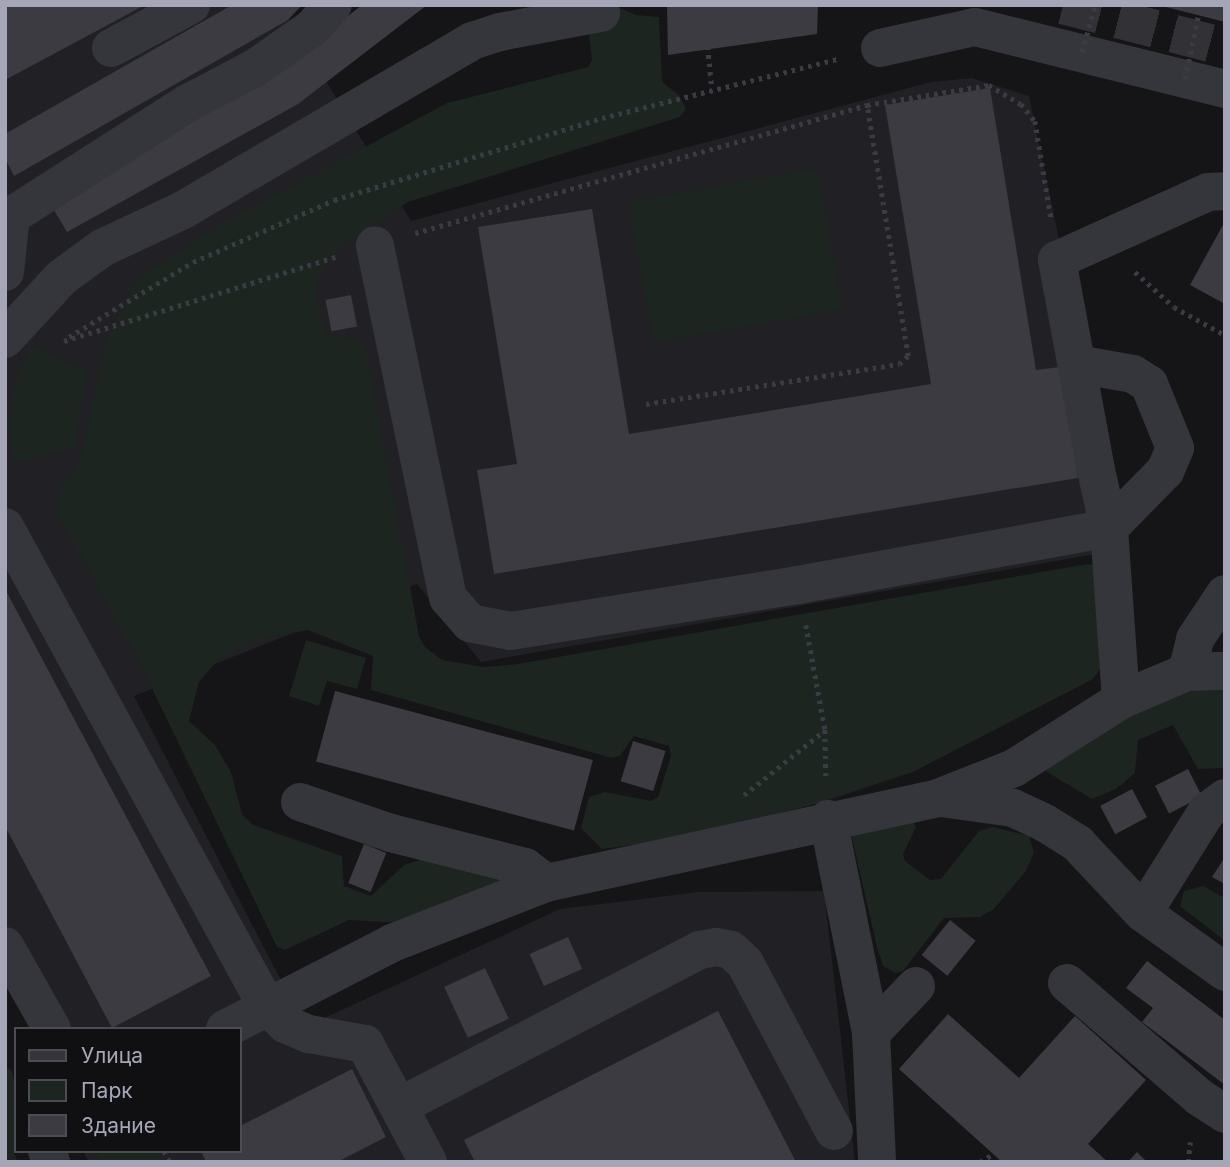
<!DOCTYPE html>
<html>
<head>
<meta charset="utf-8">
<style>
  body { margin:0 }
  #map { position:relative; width:1230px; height:1167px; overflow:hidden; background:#151416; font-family:Inter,sans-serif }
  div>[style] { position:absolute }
  .built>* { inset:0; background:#212024 }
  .green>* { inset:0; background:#1c251f; transform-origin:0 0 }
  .building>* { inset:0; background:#3c3b42; transform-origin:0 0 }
  .minor-tunnel>* { height:38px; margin-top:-19px; transform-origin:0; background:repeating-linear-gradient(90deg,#323136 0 38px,transparent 0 57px) }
  .path>* { height:4.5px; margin-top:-2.25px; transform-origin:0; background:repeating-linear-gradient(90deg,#3b3c43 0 3.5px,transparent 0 8.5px) }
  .minor>* { height:38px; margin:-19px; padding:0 19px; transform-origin:19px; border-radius:19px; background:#35353c }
  .path-bridge>* { height:4.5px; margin-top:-2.25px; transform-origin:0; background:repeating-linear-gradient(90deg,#3b3c43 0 3.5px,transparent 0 8.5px) }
  span { translate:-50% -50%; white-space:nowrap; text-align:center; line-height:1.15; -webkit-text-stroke:5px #100f11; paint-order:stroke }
  .frame { position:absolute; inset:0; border:7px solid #a5a7b8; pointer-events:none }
  .legend { position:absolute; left:14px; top:1027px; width:228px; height:126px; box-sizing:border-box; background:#100f11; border:2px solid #4c4c54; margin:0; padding:9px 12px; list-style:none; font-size:21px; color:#a5a7b8 }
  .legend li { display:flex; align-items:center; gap:14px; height:35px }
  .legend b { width:35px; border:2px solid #4c4c54 }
</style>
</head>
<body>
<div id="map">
  <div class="built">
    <div style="clip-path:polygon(5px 5px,280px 5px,411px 221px,931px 82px,972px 78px,1029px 96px,1124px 549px,481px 662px,417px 584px,134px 696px,305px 1027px,560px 909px,699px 892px,824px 891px,855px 1162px,89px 1162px,83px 1151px,240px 1151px,240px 1029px,49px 1029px,5px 951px)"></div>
  </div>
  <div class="green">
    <div style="clip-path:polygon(618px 7px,636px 15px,659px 17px,662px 82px,679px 95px,686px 109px,680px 117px,408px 202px,337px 249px,321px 272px,316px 296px,327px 334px,363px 341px,367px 352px,419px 636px,425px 647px,442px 660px,484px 667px,518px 664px,1087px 564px,1098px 566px,1102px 666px,1093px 679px,913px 772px,816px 804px,677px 839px,602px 849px,581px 828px,589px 797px,605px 792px,651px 801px,658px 797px,671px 756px,669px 746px,634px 736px,620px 756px,612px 758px,371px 690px,373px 656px,308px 630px,259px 639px,217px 661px,199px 682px,189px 721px,215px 745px,231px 772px,242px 814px,253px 825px,342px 856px,344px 886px,371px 896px,404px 865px,429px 857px,508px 881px,402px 923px,349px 920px,285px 950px,277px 947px,144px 672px,56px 510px,61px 489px,81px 459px,105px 343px,137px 278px,225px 222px,447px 103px,588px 67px,592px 60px,588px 24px)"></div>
    <div style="left:818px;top:168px;width:144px;height:193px;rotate:80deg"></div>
    <div style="clip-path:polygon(33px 346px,88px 370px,75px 449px,15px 463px,9px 427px,15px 382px)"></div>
    <div style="clip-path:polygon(306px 640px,366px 658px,357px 689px,327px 681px,319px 706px,289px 696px)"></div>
    <div style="clip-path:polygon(1225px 677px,1225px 768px,1198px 769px,1173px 725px,1138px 740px,1135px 773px,1116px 789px,1092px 799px,1047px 772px,1046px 760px,1068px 739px)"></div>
    <div style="clip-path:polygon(912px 819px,916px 827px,903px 854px,905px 861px,930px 880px,941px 879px,979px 831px,993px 827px,1029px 836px,1034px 853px,1026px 871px,993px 910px,980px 917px,944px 918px,903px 971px,895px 973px,883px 966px,877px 947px,851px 834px)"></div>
    <div style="clip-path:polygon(1203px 886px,1225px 898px,1225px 941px,1180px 906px,1184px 891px)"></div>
    <div style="clip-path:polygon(5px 1066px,12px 1071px,16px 1088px,14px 1153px,18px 1162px,5px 1162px)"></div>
    <div style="clip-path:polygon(95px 1151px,158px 1151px,163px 1162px,101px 1162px)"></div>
  </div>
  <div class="building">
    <div style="clip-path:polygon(5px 5px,145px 5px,5px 80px)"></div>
    <div style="clip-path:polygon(232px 5px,302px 5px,288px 20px,14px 176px,5px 158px,5px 134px)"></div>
    <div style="clip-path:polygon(362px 5px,427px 5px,298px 104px,67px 232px,48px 200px,282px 68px)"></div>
    <div style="clip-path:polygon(667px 5px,818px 5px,817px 34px,668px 55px)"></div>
    <div style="clip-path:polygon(1225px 5px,1225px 22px,1162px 6px,1162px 5px)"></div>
    <div style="clip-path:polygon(990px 88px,1036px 370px,1060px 367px,1078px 478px,494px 574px,477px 470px,517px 464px,478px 227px,592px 209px,629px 434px,931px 384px,885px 105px)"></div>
    <div style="clip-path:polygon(1225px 221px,1225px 304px,1190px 285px)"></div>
    <div style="left:351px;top:295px;width:32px;height:26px;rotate:79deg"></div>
    <div style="clip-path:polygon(5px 589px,211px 976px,112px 1028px,5px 826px)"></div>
    <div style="left:335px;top:691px;width:267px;height:73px;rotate:15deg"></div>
    <div style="left:633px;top:741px;width:34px;height:42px;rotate:17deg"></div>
    <div style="left:1188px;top:769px;width:31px;height:37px;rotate:63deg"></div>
    <div style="left:1132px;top:789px;width:32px;height:36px;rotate:62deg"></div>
    <div style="left:364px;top:844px;width:24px;height:42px;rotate:22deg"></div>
    <div style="clip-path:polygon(1225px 857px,1225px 884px,1212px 877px)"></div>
    <div style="left:950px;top:920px;width:33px;height:45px;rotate:39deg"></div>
    <div style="left:568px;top:937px;width:35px;height:42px;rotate:66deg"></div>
    <div style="clip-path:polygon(1147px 961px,1225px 1020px,1225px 1085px,1142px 1022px,1153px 1008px,1126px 988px)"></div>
    <div style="left:485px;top:968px;width:56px;height:45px;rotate:65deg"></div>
    <div style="clip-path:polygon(718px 1011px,796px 1162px,475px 1162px,464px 1140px)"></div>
    <div style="clip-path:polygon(948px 1014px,1019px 1078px,1075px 1016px,1146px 1080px,1088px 1144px,1108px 1162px,1002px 1162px,899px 1069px)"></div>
    <div style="clip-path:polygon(352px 1069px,386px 1137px,337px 1162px,206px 1162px,201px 1151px,240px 1151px,240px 1126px)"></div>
    <div style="clip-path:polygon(1137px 1152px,1147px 1162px,1128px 1162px)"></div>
  </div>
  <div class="minor-tunnel">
    <div style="left:1063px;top:5px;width:167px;rotate:14.5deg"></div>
  </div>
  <div class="path">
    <div style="left:707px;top:38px;width:51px;rotate:84.4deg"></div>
    <div style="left:415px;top:233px;width:470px;rotate:-15.8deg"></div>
    <div style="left:867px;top:105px;width:124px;rotate:-9.3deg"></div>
    <div style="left:989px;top:85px;width:37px;rotate:31deg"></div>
    <div style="left:1021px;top:104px;width:22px;rotate:51deg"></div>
    <div style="left:1035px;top:121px;width:98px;rotate:80.6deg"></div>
    <div style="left:1135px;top:272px;width:52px;rotate:41.9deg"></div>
    <div style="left:1174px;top:307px;width:58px;rotate:28.8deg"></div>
    <div style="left:69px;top:337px;width:145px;rotate:-31.2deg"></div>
    <div style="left:193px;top:262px;width:154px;rotate:-23.7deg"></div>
    <div style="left:334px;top:200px;width:280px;rotate:-17deg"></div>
    <div style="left:602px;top:118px;width:245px;rotate:-14.1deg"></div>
    <div style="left:64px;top:341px;width:285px;rotate:-17.2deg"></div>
    <div style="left:646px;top:404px;width:256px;rotate:-9deg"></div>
    <div style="left:899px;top:364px;width:12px;rotate:-42deg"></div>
    <div style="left:908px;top:356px;width:254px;rotate:-99.3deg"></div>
    <div style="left:806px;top:625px;width:107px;rotate:79.7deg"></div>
    <div style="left:825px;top:730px;width:49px;rotate:88.8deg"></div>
    <div style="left:744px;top:795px;width:104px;rotate:-38.7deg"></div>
    <div style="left:164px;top:1151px;width:13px;rotate:61deg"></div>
    <div style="left:980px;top:1162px;width:15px;rotate:-32deg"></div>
    <div style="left:1188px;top:1162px;width:20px;rotate:-84deg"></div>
  </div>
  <div class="minor">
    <div style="left:111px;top:48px;width:91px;rotate:-28.3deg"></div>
    <div style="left:880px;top:48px;width:97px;rotate:-12.5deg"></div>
    <div style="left:975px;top:27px;width:258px;rotate:13.9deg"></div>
    <div style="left:5px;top:272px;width:56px;rotate:-83.9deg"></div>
    <div style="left:11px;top:216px;width:208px;rotate:-32.6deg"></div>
    <div style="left:186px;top:104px;width:78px;rotate:-27.6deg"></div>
    <div style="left:255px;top:68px;width:70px;rotate:-35.1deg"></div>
    <div style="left:312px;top:28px;width:31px;rotate:-48deg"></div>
    <div style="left:5px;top:339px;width:83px;rotate:-47.4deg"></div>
    <div style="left:61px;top:278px;width:51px;rotate:-36.2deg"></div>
    <div style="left:102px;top:248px;width:89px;rotate:-25.1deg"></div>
    <div style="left:183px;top:210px;width:335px;rotate:-30.3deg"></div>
    <div style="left:472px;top:41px;width:29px;rotate:-18deg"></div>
    <div style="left:500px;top:32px;width:103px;rotate:-10.7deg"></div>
    <div style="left:1077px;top:364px;width:57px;rotate:10.1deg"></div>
    <div style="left:1133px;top:374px;width:19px;rotate:32deg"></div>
    <div style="left:1149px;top:384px;width:69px;rotate:67.9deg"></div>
    <div style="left:1175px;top:448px;width:25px;rotate:113deg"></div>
    <div style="left:1165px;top:471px;width:80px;rotate:134.5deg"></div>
    <div style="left:1109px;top:528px;width:59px;rotate:-102.6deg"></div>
    <div style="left:1096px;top:470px;width:214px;rotate:-100.5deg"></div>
    <div style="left:1057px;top:260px;width:166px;rotate:-24.2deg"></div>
    <div style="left:1208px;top:192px;width:17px;rotate:-3deg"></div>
    <div style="left:5px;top:527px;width:545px;rotate:61.36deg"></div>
    <div style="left:266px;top:1005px;width:27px;rotate:45deg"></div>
    <div style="left:285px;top:1024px;width:26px;rotate:23deg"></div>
    <div style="left:309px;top:1034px;width:57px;rotate:10.1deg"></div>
    <div style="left:365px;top:1044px;width:134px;rotate:61.9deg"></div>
    <div style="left:1187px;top:672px;width:34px;rotate:-76deg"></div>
    <div style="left:1195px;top:639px;width:54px;rotate:-56.3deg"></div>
    <div style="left:1121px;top:700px;width:72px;rotate:-23deg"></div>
    <div style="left:1187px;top:672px;width:38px;rotate:-2deg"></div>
    <div style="left:941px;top:798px;width:73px;rotate:7.9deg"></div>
    <div style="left:1013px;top:808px;width:35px;rotate:25deg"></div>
    <div style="left:1045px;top:823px;width:39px;rotate:32deg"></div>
    <div style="left:1078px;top:844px;width:95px;rotate:46.7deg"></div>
    <div style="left:1143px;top:913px;width:101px;rotate:35.7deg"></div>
    <div style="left:300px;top:802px;width:96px;rotate:18.8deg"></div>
    <div style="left:391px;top:833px;width:138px;rotate:14.2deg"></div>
    <div style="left:525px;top:867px;width:26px;rotate:37deg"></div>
    <div style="left:828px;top:819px;width:218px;rotate:78.6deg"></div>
    <div style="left:871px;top:1033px;width:129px;rotate:87.3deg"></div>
    <div style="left:1143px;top:913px;width:120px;rotate:-57.9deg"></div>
    <div style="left:1207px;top:811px;width:22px;rotate:-36deg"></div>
    <div style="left:5px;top:946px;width:95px;rotate:60.5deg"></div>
    <div style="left:1067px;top:983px;width:174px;rotate:40.8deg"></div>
    <div style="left:1199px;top:1097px;width:31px;rotate:33deg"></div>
    <div style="left:225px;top:1029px;width:188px;rotate:-27.2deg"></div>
    <div style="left:392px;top:943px;width:165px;rotate:-21.3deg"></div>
    <div style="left:546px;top:883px;width:401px;rotate:-12.2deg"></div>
    <div style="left:938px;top:798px;width:82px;rotate:-21.5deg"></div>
    <div style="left:1014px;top:768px;width:127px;rotate:-32.4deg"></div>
    <div style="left:1121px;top:700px;width:172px;rotate:-94deg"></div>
    <div style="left:1109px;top:528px;width:316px;rotate:169.6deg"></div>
    <div style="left:798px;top:585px;width:291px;rotate:170.9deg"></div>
    <div style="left:511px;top:631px;width:42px;rotate:-169deg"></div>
    <div style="left:470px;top:623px;width:33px;rotate:-131deg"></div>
    <div style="left:448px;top:598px;width:360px;rotate:-101.7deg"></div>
    <div style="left:871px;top:1033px;width:65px;rotate:-46.2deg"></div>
    <div style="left:400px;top:1106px;width:338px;rotate:-27.5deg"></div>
    <div style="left:700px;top:950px;width:17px;rotate:-10deg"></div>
    <div style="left:717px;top:947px;width:14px;rotate:12deg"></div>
    <div style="left:731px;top:950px;width:19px;rotate:43deg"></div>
    <div style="left:745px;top:963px;width:190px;rotate:62.1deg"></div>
    <div style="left:47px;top:1151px;width:12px;rotate:70deg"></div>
  </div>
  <div class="path-bridge">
    <div style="left:1082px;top:52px;width:49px;rotate:-74.5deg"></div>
    <div style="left:1185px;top:79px;width:64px;rotate:-78.3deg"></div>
  </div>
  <div class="frame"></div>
  <ul class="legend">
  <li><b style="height:9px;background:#35353c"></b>Улица</li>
  <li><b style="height:19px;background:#1c251f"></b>Парк</li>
  <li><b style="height:19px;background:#3c3b42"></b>Здание</li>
  </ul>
</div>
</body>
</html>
